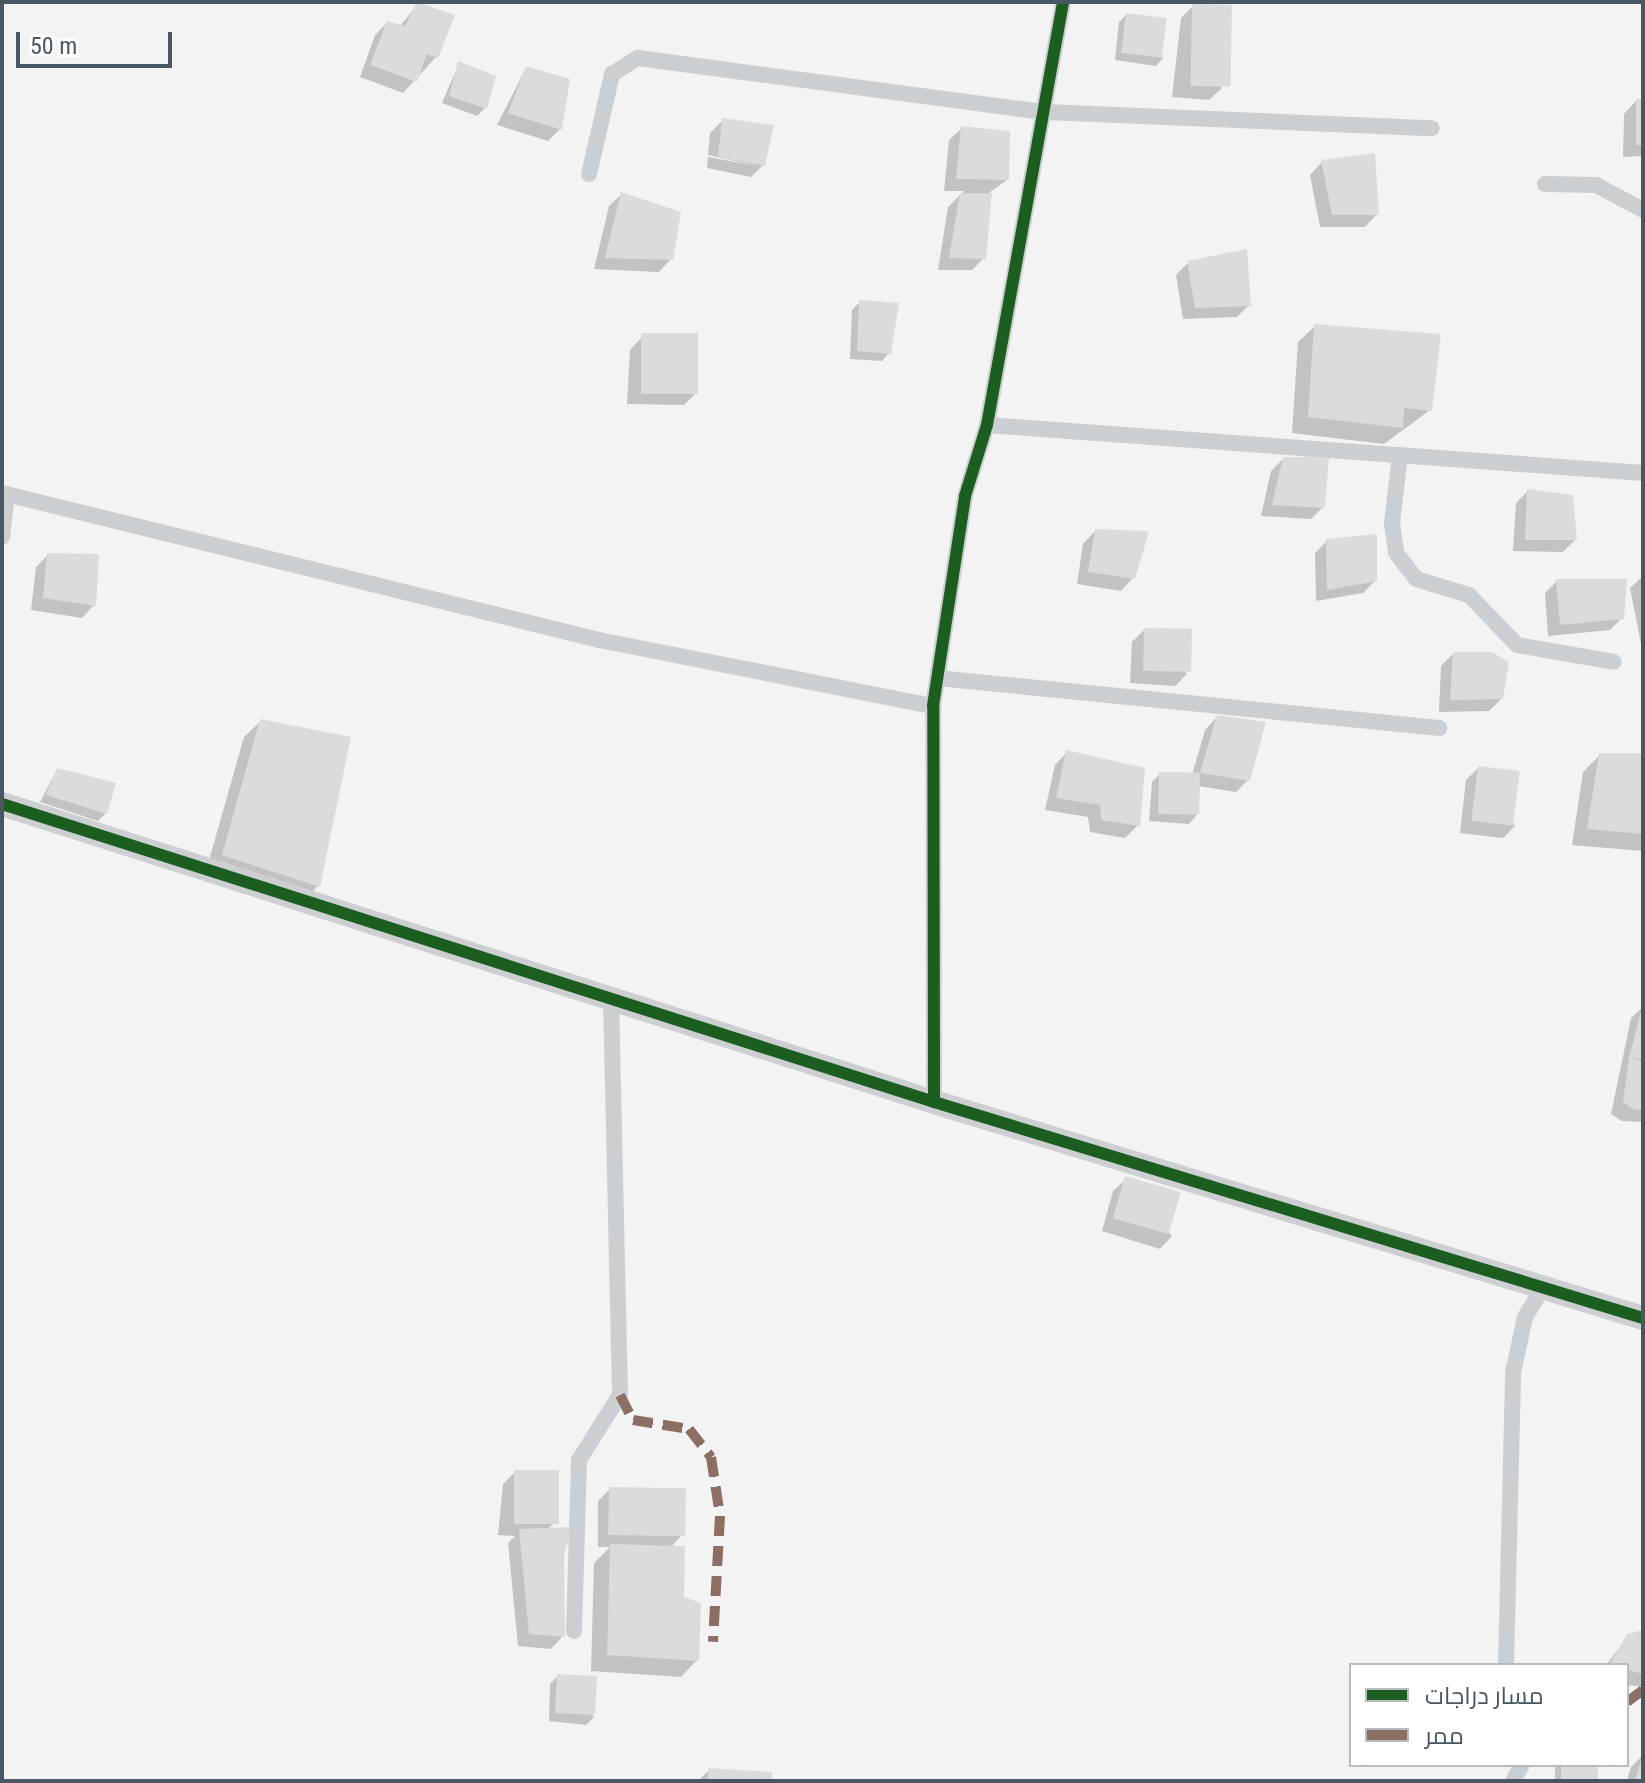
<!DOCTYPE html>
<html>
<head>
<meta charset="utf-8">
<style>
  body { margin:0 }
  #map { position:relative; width:1645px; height:1783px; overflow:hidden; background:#f4f3f3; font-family:"Roboto Condensed",Cairo,sans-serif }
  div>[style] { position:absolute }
  .shadow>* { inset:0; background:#0003; transform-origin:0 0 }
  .building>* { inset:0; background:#dadbdc; transform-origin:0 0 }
  .street>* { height:16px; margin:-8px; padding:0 8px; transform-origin:8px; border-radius:8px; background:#cccfd2 }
  .secondary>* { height:24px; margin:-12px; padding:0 12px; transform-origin:12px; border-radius:12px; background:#cdd0d3 }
  .quiet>* { height:10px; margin-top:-5px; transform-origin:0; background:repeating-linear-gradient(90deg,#8d6e63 0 20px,transparent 0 30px) }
  .cycleway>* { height:12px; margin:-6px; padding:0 6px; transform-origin:6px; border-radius:6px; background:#1b5e20 }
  span { translate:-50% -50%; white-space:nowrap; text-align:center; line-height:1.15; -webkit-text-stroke:6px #fff; paint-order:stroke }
  .frame { position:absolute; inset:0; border:4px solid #485762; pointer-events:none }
  .legend { position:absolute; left:1349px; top:1663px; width:280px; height:104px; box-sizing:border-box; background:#fff; border:2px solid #b6bcc0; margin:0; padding:10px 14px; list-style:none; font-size:24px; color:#485762 }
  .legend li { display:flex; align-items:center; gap:16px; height:40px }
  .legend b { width:40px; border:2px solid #b6bcc0 }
  .scale { position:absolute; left:16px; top:32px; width:156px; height:36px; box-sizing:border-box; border:4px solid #485762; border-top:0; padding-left:10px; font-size:24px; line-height:28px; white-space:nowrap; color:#485762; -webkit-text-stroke:6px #fff; paint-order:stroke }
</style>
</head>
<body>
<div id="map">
  <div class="shadow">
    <div style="clip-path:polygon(418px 4px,436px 57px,403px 93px,360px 77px,375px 35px,387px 23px,400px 26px)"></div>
    <div style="clip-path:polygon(1193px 6px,1222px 88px,1209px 100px,1172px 97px,1181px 18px)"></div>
    <div style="clip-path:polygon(1126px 15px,1163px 58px,1156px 66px,1115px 60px,1119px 22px)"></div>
    <div style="clip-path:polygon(459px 63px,485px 108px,477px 116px,442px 103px)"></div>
    <div style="clip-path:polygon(526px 68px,560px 129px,548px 141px,497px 125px)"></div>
    <div style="clip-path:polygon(1636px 101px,1643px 101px,1643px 156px,1623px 157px,1624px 114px)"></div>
    <div style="clip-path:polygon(723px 120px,763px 165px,751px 177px,707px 168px,708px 157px,757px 166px,708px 155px,710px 133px)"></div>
    <div style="clip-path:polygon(962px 128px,1007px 180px,990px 192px,984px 258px,972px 270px,938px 270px,948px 207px,964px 191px,944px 191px,949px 140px)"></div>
    <div style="clip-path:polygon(1322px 162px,1377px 214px,1365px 227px,1320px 227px,1310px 175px)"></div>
    <div style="clip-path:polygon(622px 194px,671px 259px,659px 272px,594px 269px,609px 206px)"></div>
    <div style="clip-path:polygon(1188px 263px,1249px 305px,1237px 317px,1183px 319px,1176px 275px)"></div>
    <div style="clip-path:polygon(860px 302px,889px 353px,882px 361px,850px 359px,852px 310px)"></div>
    <div style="clip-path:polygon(1315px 326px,1430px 410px,1384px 444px,1292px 433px,1298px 342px)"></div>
    <div style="clip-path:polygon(642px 337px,696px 393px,684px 405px,627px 404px,630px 350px)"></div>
    <div style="clip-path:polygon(1283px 459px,1323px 507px,1311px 519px,1261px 516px,1271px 471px)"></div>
    <div style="clip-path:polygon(1528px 491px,1575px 540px,1563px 552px,1513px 551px,1516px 503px)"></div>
    <div style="clip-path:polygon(1095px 531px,1133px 578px,1121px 591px,1077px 584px,1083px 544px)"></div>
    <div style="clip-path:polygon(1327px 541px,1375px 581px,1363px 593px,1316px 601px,1315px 553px)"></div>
    <div style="clip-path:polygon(48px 555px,94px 605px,82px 618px,31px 610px,36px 567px)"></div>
    <div style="clip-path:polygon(1643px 576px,1643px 643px,1641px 644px,1630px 588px)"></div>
    <div style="clip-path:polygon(1557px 581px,1622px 618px,1610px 630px,1548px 636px,1545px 593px)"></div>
    <div style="clip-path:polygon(1144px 630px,1187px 674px,1175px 686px,1130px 683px,1132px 642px)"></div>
    <div style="clip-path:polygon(1453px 654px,1501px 699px,1489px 711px,1439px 712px,1441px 666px)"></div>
    <div style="clip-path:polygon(1217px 717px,1248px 780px,1236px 792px,1198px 786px,1196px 816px,1189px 824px,1149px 821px,1152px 782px,1160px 774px,1192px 775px,1205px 730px)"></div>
    <div style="clip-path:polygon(261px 721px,318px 886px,302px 902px,206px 871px,244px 737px)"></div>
    <div style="clip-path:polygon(1067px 752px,1138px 825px,1125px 838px,1090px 832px,1088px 817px,1045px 810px,1055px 765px)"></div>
    <div style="clip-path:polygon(1600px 755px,1643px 755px,1643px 851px,1572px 845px,1583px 772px)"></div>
    <div style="clip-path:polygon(1478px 768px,1515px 826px,1503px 838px,1460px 833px,1466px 780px)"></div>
    <div style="clip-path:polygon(57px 770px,106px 813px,98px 821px,40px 802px)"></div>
    <div style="clip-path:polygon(1643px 1007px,1643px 1122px,1622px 1121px,1611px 1114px,1631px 1018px)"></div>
    <div style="clip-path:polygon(1126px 1179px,1172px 1236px,1160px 1249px,1102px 1231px,1113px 1191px)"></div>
    <div style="clip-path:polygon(515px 1472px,553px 1524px,547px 1530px,562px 1554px,563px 1636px,551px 1649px,518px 1646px,508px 1543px,515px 1536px,498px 1535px,503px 1484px)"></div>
    <div style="clip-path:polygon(610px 1489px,682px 1535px,670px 1548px,697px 1660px,681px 1677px,591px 1671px,594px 1563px,610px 1547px,598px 1547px,598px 1501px)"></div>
    <div style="clip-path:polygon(1643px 1632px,1643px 1687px,1627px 1685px,1627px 1665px,1606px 1665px,1628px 1636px)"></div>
    <div style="clip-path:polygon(558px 1676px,594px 1717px,586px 1725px,549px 1721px,550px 1684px)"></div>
    <div style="clip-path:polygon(1643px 1755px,1643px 1781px,1627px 1781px,1631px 1767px)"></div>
    <div style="left:1555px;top:1765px;width:41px;height:16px"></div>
    <div style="clip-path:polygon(709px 1770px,770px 1781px,698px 1781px)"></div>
  </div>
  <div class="building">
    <div style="clip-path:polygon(417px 2px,455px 15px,438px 58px,427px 54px,417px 82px,370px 65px,387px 21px,405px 26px)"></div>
    <div style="left:1192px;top:4px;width:40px;height:82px;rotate:1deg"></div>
    <div style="left:1126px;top:13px;width:41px;height:40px;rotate:7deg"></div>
    <div style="clip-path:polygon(458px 61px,496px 76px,487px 109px,449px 96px)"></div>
    <div style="clip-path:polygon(526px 66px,570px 79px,562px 130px,508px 113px)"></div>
    <div style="left:1636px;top:99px;width:7px;height:46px"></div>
    <div style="clip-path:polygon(722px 118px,774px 125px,765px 166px,718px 157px)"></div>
    <div style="clip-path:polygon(961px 126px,1010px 131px,1009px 180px,956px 179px)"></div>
    <div style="clip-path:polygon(1375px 153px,1379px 215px,1332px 215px,1321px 160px)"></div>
    <div style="clip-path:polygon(621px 192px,681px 212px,673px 260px,605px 258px)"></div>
    <div style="clip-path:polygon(960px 193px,992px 193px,986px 259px,949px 258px)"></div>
    <div style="clip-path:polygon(1247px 249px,1251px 306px,1195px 308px,1187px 261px)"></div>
    <div style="clip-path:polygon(859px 300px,899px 303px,891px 354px,857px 351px)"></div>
    <div style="clip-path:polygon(1314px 324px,1441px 334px,1432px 411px,1404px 408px,1403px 428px,1308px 417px)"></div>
    <div style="left:698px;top:333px;width:61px;height:57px;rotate:90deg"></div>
    <div style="clip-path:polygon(1283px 457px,1329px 457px,1325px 508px,1272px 505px)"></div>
    <div style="clip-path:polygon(1527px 489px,1573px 495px,1577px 540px,1525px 540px)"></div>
    <div style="clip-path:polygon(1095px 529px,1149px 531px,1135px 579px,1088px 572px)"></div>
    <div style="clip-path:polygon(1377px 534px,1377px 581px,1327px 590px,1326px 539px)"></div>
    <div style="clip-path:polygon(47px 553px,99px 554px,96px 606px,43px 598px)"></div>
    <div style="clip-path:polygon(1556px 579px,1627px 579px,1624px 619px,1560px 625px)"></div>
    <div style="left:1144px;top:628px;width:48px;height:43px;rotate:1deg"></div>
    <div style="clip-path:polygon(1453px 652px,1492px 652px,1509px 662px,1503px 699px,1450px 700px)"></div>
    <div style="clip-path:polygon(1217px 715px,1266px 722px,1250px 781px,1200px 773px)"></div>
    <div style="clip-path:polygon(260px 719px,351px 737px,320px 887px,222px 855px)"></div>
    <div style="clip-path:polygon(1066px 750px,1145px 768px,1140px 826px,1101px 820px,1100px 805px,1056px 798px)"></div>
    <div style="clip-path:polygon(1599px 753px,1643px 753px,1643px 834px,1587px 829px)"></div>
    <div style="left:1478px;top:766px;width:42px;height:55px;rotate:7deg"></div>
    <div style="clip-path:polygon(57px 768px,116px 783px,107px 814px,46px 795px)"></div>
    <div style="left:1159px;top:772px;width:41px;height:42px;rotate:1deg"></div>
    <div style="clip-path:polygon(1642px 1008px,1643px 1059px,1629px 1058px,1643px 1061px,1643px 1110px,1635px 1110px,1623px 1102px,1629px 1058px)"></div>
    <div style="left:1125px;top:1176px;width:58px;height:44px;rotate:16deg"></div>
    <div style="left:514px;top:1470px;width:45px;height:54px"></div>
    <div style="left:609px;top:1487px;width:77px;height:48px;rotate:1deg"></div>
    <div style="clip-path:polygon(572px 1527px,564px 1554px,565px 1637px,529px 1634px,519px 1529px)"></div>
    <div style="clip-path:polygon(610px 1544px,685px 1546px,684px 1597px,701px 1603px,699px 1661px,607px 1655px)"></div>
    <div style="clip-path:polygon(1643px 1630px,1643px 1674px,1609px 1665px,1627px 1634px)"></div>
    <div style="left:557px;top:1674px;width:40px;height:39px;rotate:3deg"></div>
    <div style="clip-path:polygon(1642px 1756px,1643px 1781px,1635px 1781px)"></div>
    <div style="left:1561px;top:1765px;width:37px;height:16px"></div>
    <div style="clip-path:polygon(708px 1768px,772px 1772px,772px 1781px,708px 1781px)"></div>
  </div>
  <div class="street">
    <div style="left:589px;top:174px;width:103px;rotate:-77deg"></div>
    <div style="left:612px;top:74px;width:31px;rotate:-32deg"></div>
    <div style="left:638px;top:58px;width:411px;rotate:7.6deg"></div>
    <div style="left:1045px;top:112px;width:387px;rotate:2.4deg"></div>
    <div style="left:1545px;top:184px;width:51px;rotate:1.1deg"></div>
    <div style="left:1596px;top:185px;width:53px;rotate:28deg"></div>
    <div style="left:987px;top:425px;width:658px;rotate:4.18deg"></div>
    <div style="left:1400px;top:455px;width:68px;rotate:96.7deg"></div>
    <div style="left:1392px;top:523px;width:30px;rotate:82deg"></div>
    <div style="left:1396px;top:553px;width:33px;rotate:52deg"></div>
    <div style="left:1416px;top:579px;width:55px;rotate:16.8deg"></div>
    <div style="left:1469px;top:595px;width:69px;rotate:46.2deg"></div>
    <div style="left:1517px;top:645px;width:98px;rotate:9.9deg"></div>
    <div style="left:2px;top:493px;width:615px;rotate:13.83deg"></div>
    <div style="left:599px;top:640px;width:340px;rotate:11.2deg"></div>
    <div style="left:2px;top:537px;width:43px;rotate:-83.4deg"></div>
    <div style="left:937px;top:678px;width:505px;rotate:5.68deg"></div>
    <div style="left:934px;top:1102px;width:396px;rotate:-90.1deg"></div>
    <div style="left:933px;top:706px;width:212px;rotate:-81.3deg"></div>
    <div style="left:965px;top:496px;width:74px;rotate:-72.8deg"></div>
    <div style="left:987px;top:425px;width:430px;rotate:-79.8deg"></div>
    <div style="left:574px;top:1631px;width:171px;rotate:-88.3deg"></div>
    <div style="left:579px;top:1460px;width:77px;rotate:-57.8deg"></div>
    <div style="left:620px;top:1395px;width:396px;rotate:-91.3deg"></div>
    <div style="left:1506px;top:1665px;width:292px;rotate:-88.6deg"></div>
    <div style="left:1513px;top:1373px;width:57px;rotate:-77.9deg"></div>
    <div style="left:1525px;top:1317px;width:38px;rotate:-58deg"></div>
    <div style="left:1513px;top:1781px;width:18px;rotate:-61deg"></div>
  </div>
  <div class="secondary">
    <div style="left:2px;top:804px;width:978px;rotate:17.73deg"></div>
    <div style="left:934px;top:1102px;width:741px;rotate:16.94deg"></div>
  </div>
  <div class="quiet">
    <div style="left:620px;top:1395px;width:28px;rotate:63deg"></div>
    <div style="left:633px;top:1420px;width:57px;rotate:9.1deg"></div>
    <div style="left:689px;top:1429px;width:36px;rotate:52deg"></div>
    <div style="left:711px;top:1457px;width:60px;rotate:81.3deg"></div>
    <div style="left:720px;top:1516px;width:126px;rotate:93.2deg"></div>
    <div style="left:1627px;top:1702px;width:20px;rotate:-37deg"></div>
  </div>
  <div class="cycleway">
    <div style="left:2px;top:804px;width:978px;rotate:17.73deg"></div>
    <div style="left:934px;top:1102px;width:741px;rotate:16.94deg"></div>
    <div style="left:934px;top:1102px;width:396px;rotate:-90.1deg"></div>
    <div style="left:933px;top:706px;width:212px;rotate:-81.3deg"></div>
    <div style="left:965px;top:496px;width:74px;rotate:-72.8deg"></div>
    <div style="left:987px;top:425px;width:430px;rotate:-79.8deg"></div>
  </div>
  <div class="frame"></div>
  <ul class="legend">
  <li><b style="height:10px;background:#1b5e20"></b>مسار دراجات</li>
  <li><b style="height:10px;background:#8d6e63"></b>ممر</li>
  </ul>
  <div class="scale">50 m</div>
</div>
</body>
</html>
